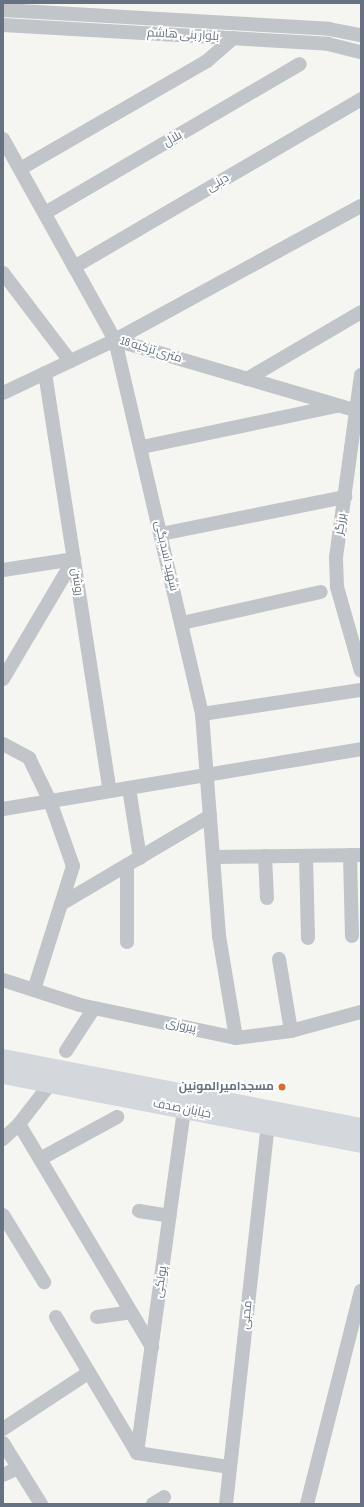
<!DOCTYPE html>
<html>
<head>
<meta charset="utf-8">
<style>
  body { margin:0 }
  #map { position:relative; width:364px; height:1507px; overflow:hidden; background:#f5f6f2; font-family:"Sofia Sans Condensed",Cairo,sans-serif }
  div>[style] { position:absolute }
  .minor>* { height:14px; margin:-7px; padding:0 7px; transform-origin:7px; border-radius:7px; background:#c1c4c8 }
  .major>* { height:18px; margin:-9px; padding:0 9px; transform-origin:9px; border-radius:9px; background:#d4d8dc }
  .dots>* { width:11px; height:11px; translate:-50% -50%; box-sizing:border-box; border:2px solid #fff; border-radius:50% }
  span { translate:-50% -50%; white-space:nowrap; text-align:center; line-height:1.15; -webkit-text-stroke:4px #fff; paint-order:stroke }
  .street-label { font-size:12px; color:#667282 }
  .poi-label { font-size:12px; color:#667282; font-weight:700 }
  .right { translate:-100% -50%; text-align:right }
  .frame { position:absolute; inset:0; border:4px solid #667282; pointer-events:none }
</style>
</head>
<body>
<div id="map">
  <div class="minor">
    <div style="left:3px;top:10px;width:327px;rotate:3.3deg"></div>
    <div style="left:329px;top:29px;width:33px;rotate:11deg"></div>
    <div style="left:3px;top:25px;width:326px;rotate:3.3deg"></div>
    <div style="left:328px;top:44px;width:34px;rotate:14deg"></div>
    <div style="left:3px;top:139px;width:230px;rotate:60.9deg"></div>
    <div style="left:115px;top:340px;width:256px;rotate:16.3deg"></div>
    <div style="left:20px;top:169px;width:216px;rotate:-30deg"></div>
    <div style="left:207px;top:61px;width:35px;rotate:-41deg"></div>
    <div style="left:45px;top:213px;width:295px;rotate:-30.3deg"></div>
    <div style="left:74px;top:267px;width:333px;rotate:-30.3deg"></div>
    <div style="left:3px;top:273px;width:111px;rotate:52.7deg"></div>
    <div style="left:115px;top:340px;width:384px;rotate:76.9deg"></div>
    <div style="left:202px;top:714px;width:223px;rotate:85.6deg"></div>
    <div style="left:219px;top:936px;width:103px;rotate:80.5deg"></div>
    <div style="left:45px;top:373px;width:423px;rotate:81.2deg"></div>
    <div style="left:361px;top:375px;width:185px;rotate:97.8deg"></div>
    <div style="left:336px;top:558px;width:29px;rotate:88deg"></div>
    <div style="left:337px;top:587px;width:87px;rotate:74.1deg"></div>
    <div style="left:247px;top:379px;width:132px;rotate:-30.4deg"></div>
    <div style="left:3px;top:393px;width:124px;rotate:-25.3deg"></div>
    <div style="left:115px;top:340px;width:280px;rotate:-28.6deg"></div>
    <div style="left:142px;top:447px;width:199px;rotate:-11.9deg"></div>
    <div style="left:161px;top:534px;width:188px;rotate:-11.4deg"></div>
    <div style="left:3px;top:570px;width:72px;rotate:-8.8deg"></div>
    <div style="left:182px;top:623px;width:142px;rotate:-12.6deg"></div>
    <div style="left:3px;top:679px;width:139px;rotate:-59.4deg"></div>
    <div style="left:202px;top:714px;width:161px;rotate:-8.6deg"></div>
    <div style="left:3px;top:744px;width:30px;rotate:28deg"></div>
    <div style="left:29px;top:758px;width:48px;rotate:64deg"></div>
    <div style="left:50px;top:801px;width:69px;rotate:70.5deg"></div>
    <div style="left:73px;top:866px;width:130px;rotate:107.5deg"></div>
    <div style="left:129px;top:788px;width:71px;rotate:81.1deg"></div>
    <div style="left:3px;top:809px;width:363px;rotate:-9.5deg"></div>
    <div style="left:350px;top:855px;width:81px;rotate:88.6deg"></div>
    <div style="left:265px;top:856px;width:42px;rotate:87.3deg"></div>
    <div style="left:306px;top:856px;width:82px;rotate:88.6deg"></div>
    <div style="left:213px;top:857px;width:148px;rotate:-0.8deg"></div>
    <div style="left:127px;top:865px;width:77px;rotate:90deg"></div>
    <div style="left:61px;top:904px;width:173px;rotate:-30.6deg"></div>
    <div style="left:279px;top:959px;width:73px;rotate:80.5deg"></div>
    <div style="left:3px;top:980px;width:81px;rotate:18deg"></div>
    <div style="left:80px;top:1005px;width:159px;rotate:11.9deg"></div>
    <div style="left:236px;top:1038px;width:55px;rotate:-7.3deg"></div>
    <div style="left:291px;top:1031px;width:73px;rotate:-15.2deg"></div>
    <div style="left:66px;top:1051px;width:51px;rotate:-56.9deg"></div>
    <div style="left:19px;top:1124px;width:260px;rotate:59.2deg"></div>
    <div style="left:3px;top:1139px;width:22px;rotate:-43deg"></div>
    <div style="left:19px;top:1124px;width:51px;rotate:-52.2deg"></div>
    <div style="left:40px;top:1159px;width:88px;rotate:-28.6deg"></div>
    <div style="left:139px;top:1211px;width:31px;rotate:9deg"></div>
    <div style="left:3px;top:1215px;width:79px;rotate:58.5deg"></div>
    <div style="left:56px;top:1317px;width:158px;rotate:59.2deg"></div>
    <div style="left:137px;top:1453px;width:94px;rotate:8.6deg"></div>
    <div style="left:97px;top:1317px;width:34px;rotate:-8deg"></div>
    <div style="left:3px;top:1429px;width:102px;rotate:-33.4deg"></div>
    <div style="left:3px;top:1443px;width:72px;rotate:58.1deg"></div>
    <div style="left:137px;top:1453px;width:346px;rotate:-82.2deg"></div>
    <div style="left:3px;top:1475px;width:17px;rotate:-25deg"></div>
    <div style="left:153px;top:1504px;width:13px;rotate:-32deg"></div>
    <div style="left:226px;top:1504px;width:380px;rotate:-83.7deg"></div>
    <div style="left:307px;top:1504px;width:220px;rotate:-75.8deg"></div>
  </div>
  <div class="major">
    <div style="left:3px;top:1058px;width:365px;rotate:10.9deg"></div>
    <div style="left:3px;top:1075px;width:365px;rotate:10.9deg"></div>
  </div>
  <div class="dots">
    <div style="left:282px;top:1087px;background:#da6c2e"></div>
  </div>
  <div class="street-label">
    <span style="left:183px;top:35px;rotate:3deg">بلوار بنی هاشم</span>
    <span style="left:173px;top:139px;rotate:-30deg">بلال</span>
    <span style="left:218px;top:183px;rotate:-30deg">دینی</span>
    <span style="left:151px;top:350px;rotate:17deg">18 متری تزکیه</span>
    <span style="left:341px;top:524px;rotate:-81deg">برزگر</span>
    <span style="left:166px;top:556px;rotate:77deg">شهید اسدبگی</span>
    <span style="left:77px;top:582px;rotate:81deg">روشن</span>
    <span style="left:181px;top:1026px;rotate:12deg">پیروزی</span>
    <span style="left:182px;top:1109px;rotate:11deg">خیابان صدف</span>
    <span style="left:161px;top:1282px;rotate:-82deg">پولکی</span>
    <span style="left:247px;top:1315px;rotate:-84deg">محبی</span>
  </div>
  <div class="poi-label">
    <span class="right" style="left:274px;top:1087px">مسجدامیرالمونین</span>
  </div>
  <div class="frame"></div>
</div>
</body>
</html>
